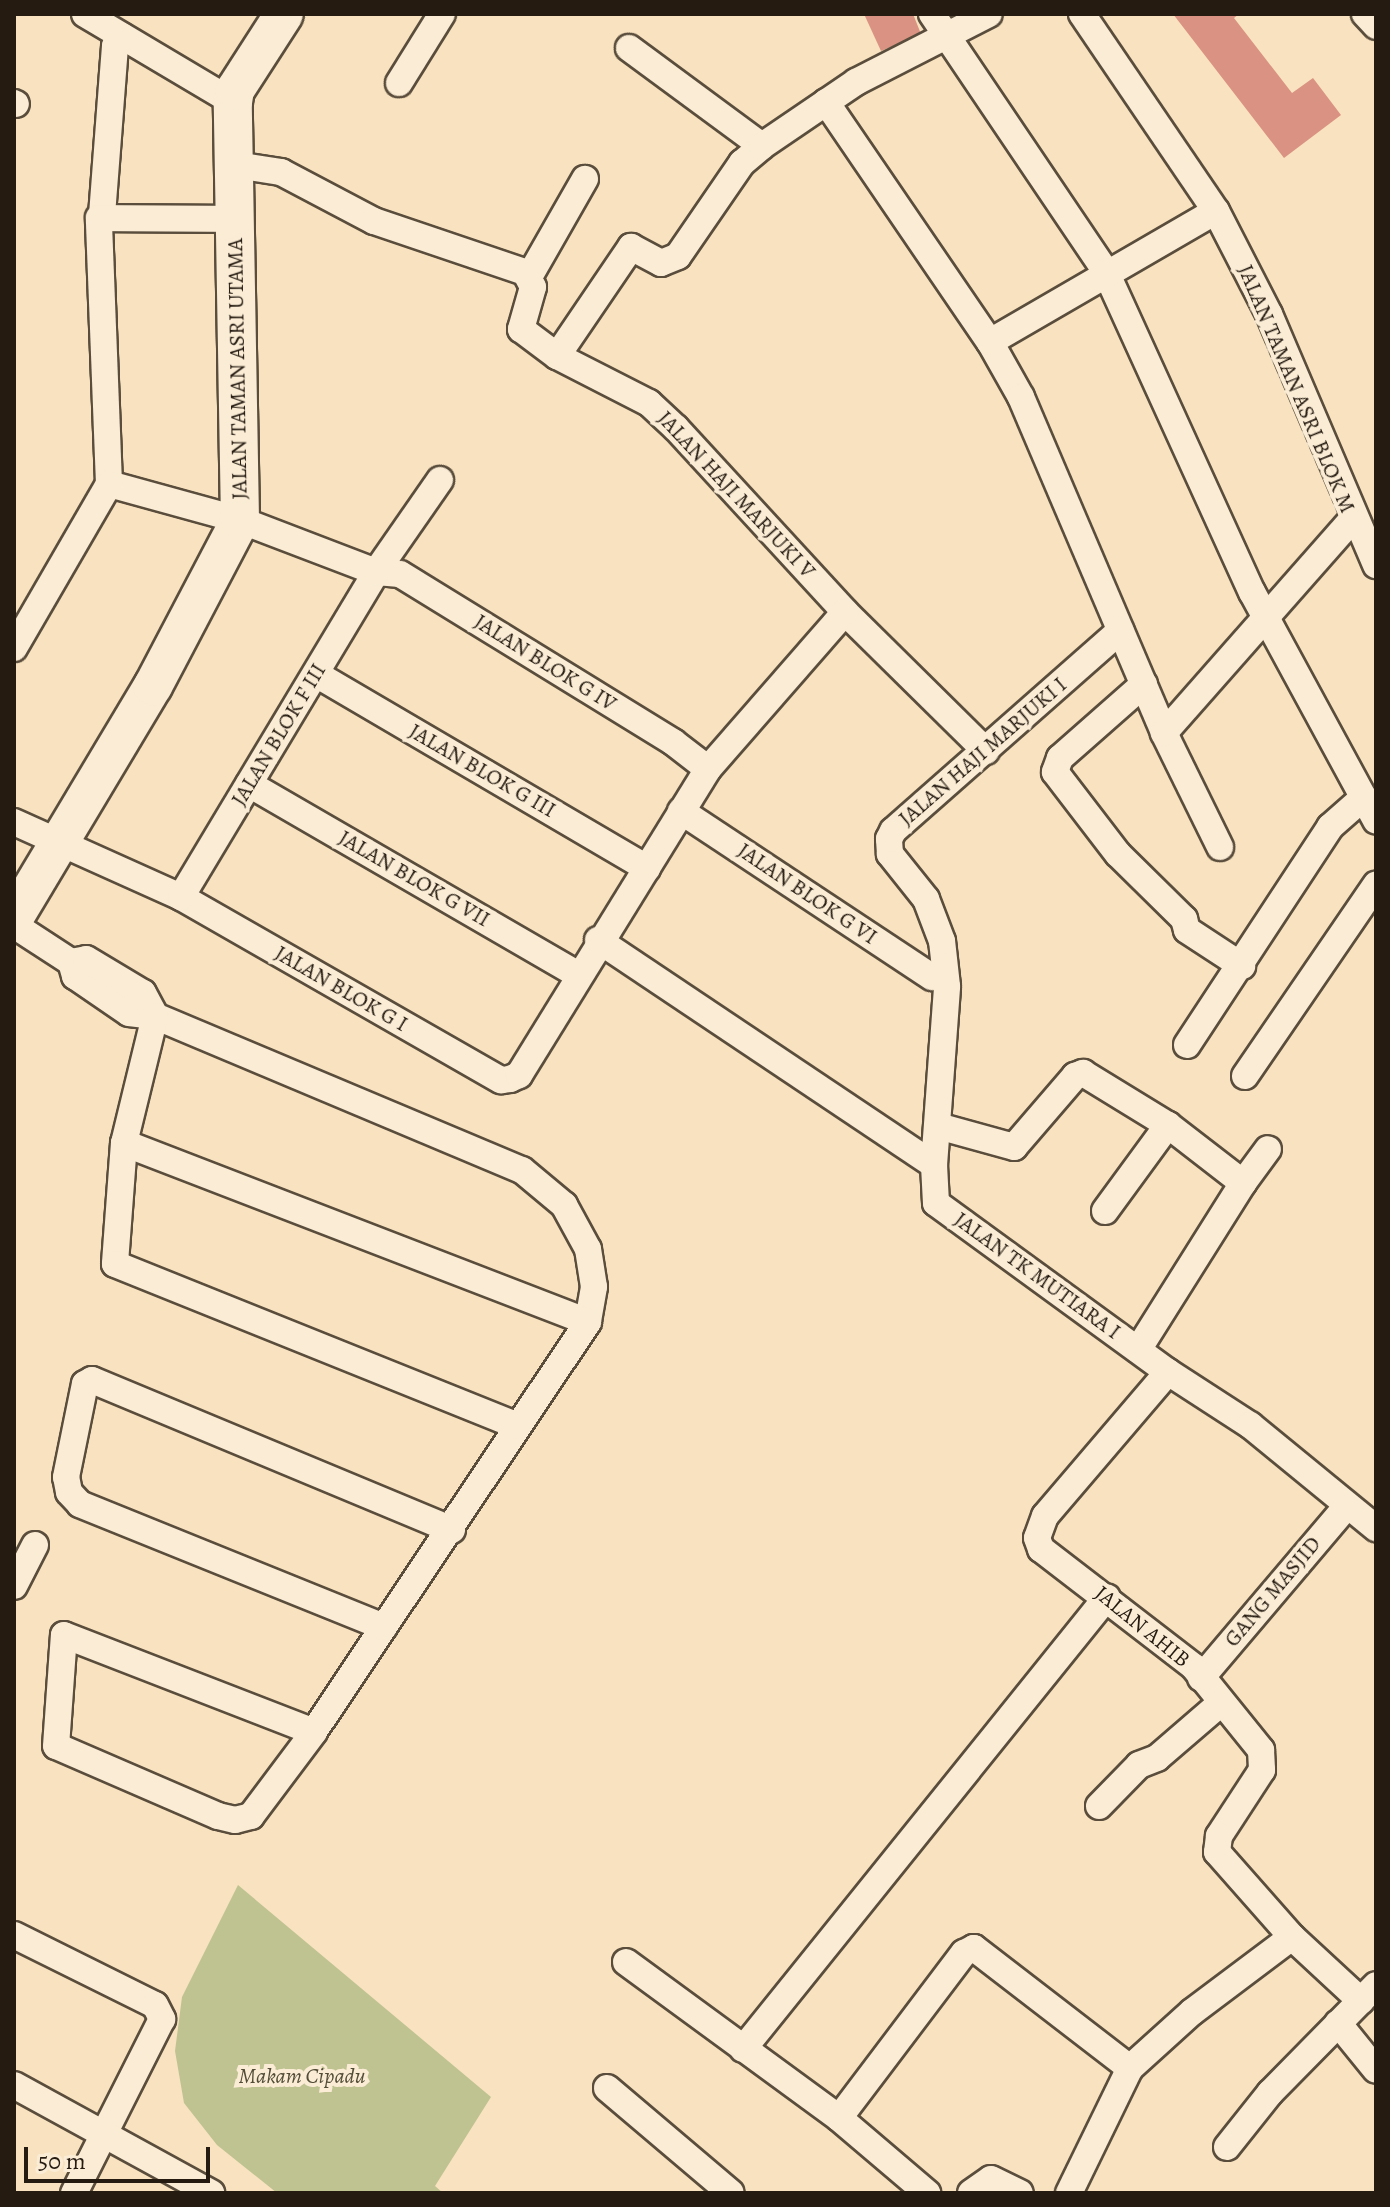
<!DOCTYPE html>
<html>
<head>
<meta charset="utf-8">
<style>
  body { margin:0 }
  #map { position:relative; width:1390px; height:2207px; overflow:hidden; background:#f8e2bf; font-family:Alegreya,serif }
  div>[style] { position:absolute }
  .green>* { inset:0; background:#bfc391 }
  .building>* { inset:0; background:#da9382 }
  .roads { filter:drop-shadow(2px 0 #5a4d3c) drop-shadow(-2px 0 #5a4d3c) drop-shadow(0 2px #5a4d3c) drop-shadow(0 -2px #5a4d3c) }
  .street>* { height:26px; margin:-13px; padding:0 13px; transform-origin:13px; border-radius:13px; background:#faecd5 }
  .secondary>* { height:38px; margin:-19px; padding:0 19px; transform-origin:19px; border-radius:19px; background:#faecd5 }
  span { translate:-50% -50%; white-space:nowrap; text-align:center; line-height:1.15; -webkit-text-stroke:8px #faecd5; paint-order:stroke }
  .street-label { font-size:22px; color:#251b11 }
  .park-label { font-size:22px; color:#534d37; font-style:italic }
  .frame { position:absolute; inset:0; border:16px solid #251b11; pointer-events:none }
  .scale { position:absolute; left:24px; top:2147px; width:186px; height:36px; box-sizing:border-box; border:4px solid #251b11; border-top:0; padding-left:10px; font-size:24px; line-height:28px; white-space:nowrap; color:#251b11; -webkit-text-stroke:6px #faecd5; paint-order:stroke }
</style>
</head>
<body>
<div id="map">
  <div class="green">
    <div style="clip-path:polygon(238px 1885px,491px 2097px,435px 2186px,443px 2193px,277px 2193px,217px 2145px,184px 2103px,175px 2051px,182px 1997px)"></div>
  </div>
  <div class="building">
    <div style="clip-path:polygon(864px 14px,913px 14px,921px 34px,881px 51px)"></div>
    <div style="clip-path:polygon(1173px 14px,1239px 14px,1234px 18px,1292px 93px,1313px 78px,1341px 115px,1284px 158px)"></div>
  </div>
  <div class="roads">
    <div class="street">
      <div style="left:85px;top:14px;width:172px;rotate:30.7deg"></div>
      <div style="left:932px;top:14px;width:311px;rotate:56deg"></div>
      <div style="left:1106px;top:272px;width:352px;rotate:65.5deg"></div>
      <div style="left:1252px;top:592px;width:260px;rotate:61.5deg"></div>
      <div style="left:1082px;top:14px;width:238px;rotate:55.8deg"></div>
      <div style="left:1216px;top:211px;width:116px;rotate:62.8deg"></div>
      <div style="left:1269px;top:314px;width:273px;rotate:66.9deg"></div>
      <div style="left:1365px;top:14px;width:16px;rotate:47deg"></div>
      <div style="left:629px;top:48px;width:165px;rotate:36.4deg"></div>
      <div style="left:399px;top:83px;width:81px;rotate:-58.1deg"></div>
      <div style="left:826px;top:102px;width:291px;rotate:55.7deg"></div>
      <div style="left:990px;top:342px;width:63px;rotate:60.6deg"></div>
      <div style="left:1021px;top:397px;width:365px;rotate:66.9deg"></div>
      <div style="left:1164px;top:733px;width:127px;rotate:63.8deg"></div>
      <div style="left:14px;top:103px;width:2px;rotate:27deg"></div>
      <div style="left:236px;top:165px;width:46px;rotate:8.8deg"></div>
      <div style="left:281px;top:172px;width:105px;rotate:27.8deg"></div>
      <div style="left:374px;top:221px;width:159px;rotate:18.7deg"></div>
      <div style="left:525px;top:272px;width:17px;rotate:62deg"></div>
      <div style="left:533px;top:287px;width:44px;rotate:105.9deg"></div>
      <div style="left:521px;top:329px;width:45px;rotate:36.9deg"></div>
      <div style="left:557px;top:356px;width:103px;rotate:27.1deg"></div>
      <div style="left:649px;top:403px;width:37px;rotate:43deg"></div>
      <div style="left:676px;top:428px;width:250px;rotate:47.4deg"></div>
      <div style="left:845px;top:612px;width:198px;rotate:44.6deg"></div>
      <div style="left:102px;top:215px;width:169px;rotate:-85.6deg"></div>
      <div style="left:115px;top:46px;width:12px;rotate:-55deg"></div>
      <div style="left:529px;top:277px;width:113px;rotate:-60.3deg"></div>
      <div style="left:990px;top:342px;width:261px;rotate:-30.1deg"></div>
      <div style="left:557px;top:356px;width:132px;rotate:-55.8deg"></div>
      <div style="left:631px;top:247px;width:34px;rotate:28deg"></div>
      <div style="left:661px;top:263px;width:18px;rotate:-22deg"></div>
      <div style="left:678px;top:256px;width:113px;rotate:-55.5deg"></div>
      <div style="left:742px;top:163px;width:26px;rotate:-40deg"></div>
      <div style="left:762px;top:146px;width:114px;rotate:-34.2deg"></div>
      <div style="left:856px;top:82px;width:149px;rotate:-27.1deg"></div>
      <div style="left:109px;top:484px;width:136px;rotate:15.4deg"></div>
      <div style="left:240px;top:520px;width:146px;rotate:20.9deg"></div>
      <div style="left:376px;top:572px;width:24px;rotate:5deg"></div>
      <div style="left:400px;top:574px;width:321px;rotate:31.6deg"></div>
      <div style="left:673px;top:742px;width:44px;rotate:37.6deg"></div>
      <div style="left:109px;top:484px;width:266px;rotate:-92.2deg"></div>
      <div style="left:99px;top:218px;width:137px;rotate:0.4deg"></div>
      <div style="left:14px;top:648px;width:190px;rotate:-59.9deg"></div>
      <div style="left:316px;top:674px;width:384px;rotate:30.4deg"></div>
      <div style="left:1144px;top:684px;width:112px;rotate:138.6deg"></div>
      <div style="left:1060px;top:758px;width:15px;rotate:110deg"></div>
      <div style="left:1055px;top:772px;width:103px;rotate:52.5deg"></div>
      <div style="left:1118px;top:854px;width:93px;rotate:44.6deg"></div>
      <div style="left:1184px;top:919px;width:11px;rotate:75deg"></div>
      <div style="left:1187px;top:930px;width:66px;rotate:33.2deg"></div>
      <div style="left:1164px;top:733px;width:284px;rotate:-48.6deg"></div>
      <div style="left:249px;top:784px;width:380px;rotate:30.1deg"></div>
      <div style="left:681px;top:811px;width:301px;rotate:33.5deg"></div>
      <div style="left:14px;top:822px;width:183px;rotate:24.2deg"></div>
      <div style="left:181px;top:897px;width:369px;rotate:29.8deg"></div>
      <div style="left:501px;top:1080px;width:9px;rotate:-6deg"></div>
      <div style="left:510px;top:1079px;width:10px;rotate:-24deg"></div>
      <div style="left:519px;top:1075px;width:360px;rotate:-58.3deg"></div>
      <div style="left:708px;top:769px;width:208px;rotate:-48.9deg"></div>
      <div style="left:181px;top:897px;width:379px;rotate:-59deg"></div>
      <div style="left:376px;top:572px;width:112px;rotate:-55.2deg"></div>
      <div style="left:14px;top:925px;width:68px;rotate:33deg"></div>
      <div style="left:71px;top:962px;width:15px;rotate:74deg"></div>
      <div style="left:75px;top:976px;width:65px;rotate:34.4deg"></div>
      <div style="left:129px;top:1013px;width:26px;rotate:7deg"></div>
      <div style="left:155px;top:1016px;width:398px;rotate:22.8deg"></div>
      <div style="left:522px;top:1170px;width:55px;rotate:39.8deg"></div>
      <div style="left:564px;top:1205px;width:50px;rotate:61.4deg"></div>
      <div style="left:588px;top:1249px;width:38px;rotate:81deg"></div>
      <div style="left:594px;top:1287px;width:36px;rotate:100deg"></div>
      <div style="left:588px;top:1322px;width:493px;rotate:123.8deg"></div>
      <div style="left:314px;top:1732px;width:105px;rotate:126.9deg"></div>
      <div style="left:251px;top:1816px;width:16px;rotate:166deg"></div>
      <div style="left:235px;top:1820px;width:17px;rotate:-167deg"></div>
      <div style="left:218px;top:1816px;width:176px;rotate:-156.6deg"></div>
      <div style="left:56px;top:1746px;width:111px;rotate:-85.9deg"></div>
      <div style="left:64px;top:1635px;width:268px;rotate:21.2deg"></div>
      <div style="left:598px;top:940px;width:404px;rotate:33.8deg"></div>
      <div style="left:934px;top:1165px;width:38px;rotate:87deg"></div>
      <div style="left:936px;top:1203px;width:287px;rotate:36.1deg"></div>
      <div style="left:1168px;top:1372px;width:98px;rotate:32.9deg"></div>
      <div style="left:1250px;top:1425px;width:163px;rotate:39.3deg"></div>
      <div style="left:71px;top:962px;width:15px;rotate:-11deg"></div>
      <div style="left:86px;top:959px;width:66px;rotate:30.8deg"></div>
      <div style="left:143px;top:993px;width:26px;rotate:62deg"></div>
      <div style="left:155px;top:1016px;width:131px;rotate:103.7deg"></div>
      <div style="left:124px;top:1143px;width:121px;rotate:94.3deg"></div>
      <div style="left:115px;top:1264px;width:434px;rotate:21.9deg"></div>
      <div style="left:1187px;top:1045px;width:261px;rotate:-56.7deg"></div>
      <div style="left:1330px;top:827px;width:45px;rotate:-41.4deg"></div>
      <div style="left:1245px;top:1076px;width:232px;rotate:-55.6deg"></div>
      <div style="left:938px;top:1126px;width:79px;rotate:15.4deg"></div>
      <div style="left:1014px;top:1147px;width:94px;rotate:-49.3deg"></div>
      <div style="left:1075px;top:1076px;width:9px;rotate:-21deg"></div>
      <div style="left:1083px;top:1073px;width:100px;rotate:31.5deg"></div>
      <div style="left:1168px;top:1125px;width:95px;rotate:37.7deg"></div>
      <div style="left:1243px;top:1183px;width:197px;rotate:122.2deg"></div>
      <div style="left:124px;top:1143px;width:497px;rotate:21.1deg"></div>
      <div style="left:934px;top:1165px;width:179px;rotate:-85.8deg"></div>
      <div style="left:947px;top:986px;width:45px;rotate:-96.3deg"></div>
      <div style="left:942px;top:941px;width:45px;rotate:-110.9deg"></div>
      <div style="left:926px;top:899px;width:58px;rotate:-128.7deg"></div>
      <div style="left:890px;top:854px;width:15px;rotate:-94deg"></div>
      <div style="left:889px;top:839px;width:9px;rotate:-63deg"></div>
      <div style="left:893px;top:831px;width:303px;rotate:-41.4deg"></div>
      <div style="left:1243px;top:1183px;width:42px;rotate:-53.7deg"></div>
      <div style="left:1105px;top:1211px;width:107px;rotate:-53.8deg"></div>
      <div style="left:1168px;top:1372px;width:189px;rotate:130.5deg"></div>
      <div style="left:1045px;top:1516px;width:23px;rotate:110deg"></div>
      <div style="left:1037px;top:1538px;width:12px;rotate:70deg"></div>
      <div style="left:1041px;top:1549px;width:193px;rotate:37.6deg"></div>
      <div style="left:1194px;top:1667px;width:107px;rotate:51.1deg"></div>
      <div style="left:1261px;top:1750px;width:20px;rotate:87deg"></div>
      <div style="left:1262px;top:1770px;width:79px;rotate:123.1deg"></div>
      <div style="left:1219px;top:1836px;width:16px;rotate:97deg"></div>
      <div style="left:1217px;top:1852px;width:113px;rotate:48.6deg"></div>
      <div style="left:1292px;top:1937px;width:94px;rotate:42.8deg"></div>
      <div style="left:14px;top:1586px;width:46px;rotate:-62.9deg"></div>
      <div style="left:384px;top:1627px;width:328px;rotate:-158deg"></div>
      <div style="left:80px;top:1504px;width:16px;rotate:-133deg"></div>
      <div style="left:69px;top:1492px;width:15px;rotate:-101deg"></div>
      <div style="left:66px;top:1477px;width:95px;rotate:-78.5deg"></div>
      <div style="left:85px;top:1384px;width:8px;rotate:-30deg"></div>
      <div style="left:92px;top:1380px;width:390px;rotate:22.6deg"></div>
      <div style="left:1201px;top:1678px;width:224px;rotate:-49.7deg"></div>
      <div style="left:1099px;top:1806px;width:57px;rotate:-45.7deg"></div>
      <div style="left:1139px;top:1765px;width:19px;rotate:-21deg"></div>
      <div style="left:1157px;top:1758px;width:84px;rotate:-40.7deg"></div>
      <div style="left:14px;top:1935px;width:157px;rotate:26.4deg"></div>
      <div style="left:155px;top:2005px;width:16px;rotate:63deg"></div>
      <div style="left:162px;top:2019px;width:195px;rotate:116.8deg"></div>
      <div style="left:626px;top:1962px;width:264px;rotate:36.2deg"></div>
      <div style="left:839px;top:2118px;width:116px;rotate:40.4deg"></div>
      <div style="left:1338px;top:2023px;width:60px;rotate:51deg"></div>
      <div style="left:743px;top:2049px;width:580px;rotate:-51.16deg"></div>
      <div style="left:14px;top:2085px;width:225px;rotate:28.7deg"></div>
      <div style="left:607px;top:2088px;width:162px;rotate:40.3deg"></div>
      <div style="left:839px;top:2118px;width:207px;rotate:-52.9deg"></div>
      <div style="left:964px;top:1953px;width:11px;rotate:-27deg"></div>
      <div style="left:974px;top:1948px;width:197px;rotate:37.6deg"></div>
      <div style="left:1227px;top:2147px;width:69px;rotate:-51.5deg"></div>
      <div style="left:1270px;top:2093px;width:151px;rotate:-45.5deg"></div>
      <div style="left:971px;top:2193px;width:24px;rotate:-35deg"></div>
      <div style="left:991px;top:2179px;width:32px;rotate:26deg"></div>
      <div style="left:1069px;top:2193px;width:139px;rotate:-64deg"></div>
      <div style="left:1130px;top:2068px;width:84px;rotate:-42.1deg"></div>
      <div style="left:1192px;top:2012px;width:125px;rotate:-36.9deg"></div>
    </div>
    <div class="secondary">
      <div style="left:14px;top:918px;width:270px;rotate:-59.1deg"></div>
      <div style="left:153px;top:686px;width:187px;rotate:-62.3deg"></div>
      <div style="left:240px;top:520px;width:418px;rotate:-91deg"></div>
      <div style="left:233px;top:102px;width:12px;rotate:-81deg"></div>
      <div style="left:235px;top:90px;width:90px;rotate:-57.2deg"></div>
    </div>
  </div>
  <div class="street-label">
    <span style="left:238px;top:369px;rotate:-91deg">JALAN TAMAN ASRI UTAMA</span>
    <span style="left:1296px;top:389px;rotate:67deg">JALAN TAMAN ASRI BLOK M</span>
    <span style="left:736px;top:495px;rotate:47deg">JALAN HAJI MARJUKI V</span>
    <span style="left:545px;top:663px;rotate:32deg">JALAN BLOK G IV</span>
    <span style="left:279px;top:735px;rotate:-59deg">JALAN BLOK F III</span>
    <span style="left:983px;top:752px;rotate:-41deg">JALAN HAJI MARJUKI I</span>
    <span style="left:482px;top:771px;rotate:30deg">JALAN BLOK G III</span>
    <span style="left:414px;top:879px;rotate:30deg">JALAN BLOK G VII</span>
    <span style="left:807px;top:894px;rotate:34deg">JALAN BLOK G VI</span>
    <span style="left:341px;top:989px;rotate:30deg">JALAN BLOK G I</span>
    <span style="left:1037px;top:1276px;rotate:36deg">JALAN TK MUTIARA I</span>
    <span style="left:1273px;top:1592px;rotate:-50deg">GANG MASJID</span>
    <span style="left:1142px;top:1627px;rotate:39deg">JALAN AHIB</span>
  </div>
  <div class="park-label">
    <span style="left:302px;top:2077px">Makam Cipadu</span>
  </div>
  <div class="frame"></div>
  <div class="scale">50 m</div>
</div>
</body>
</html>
